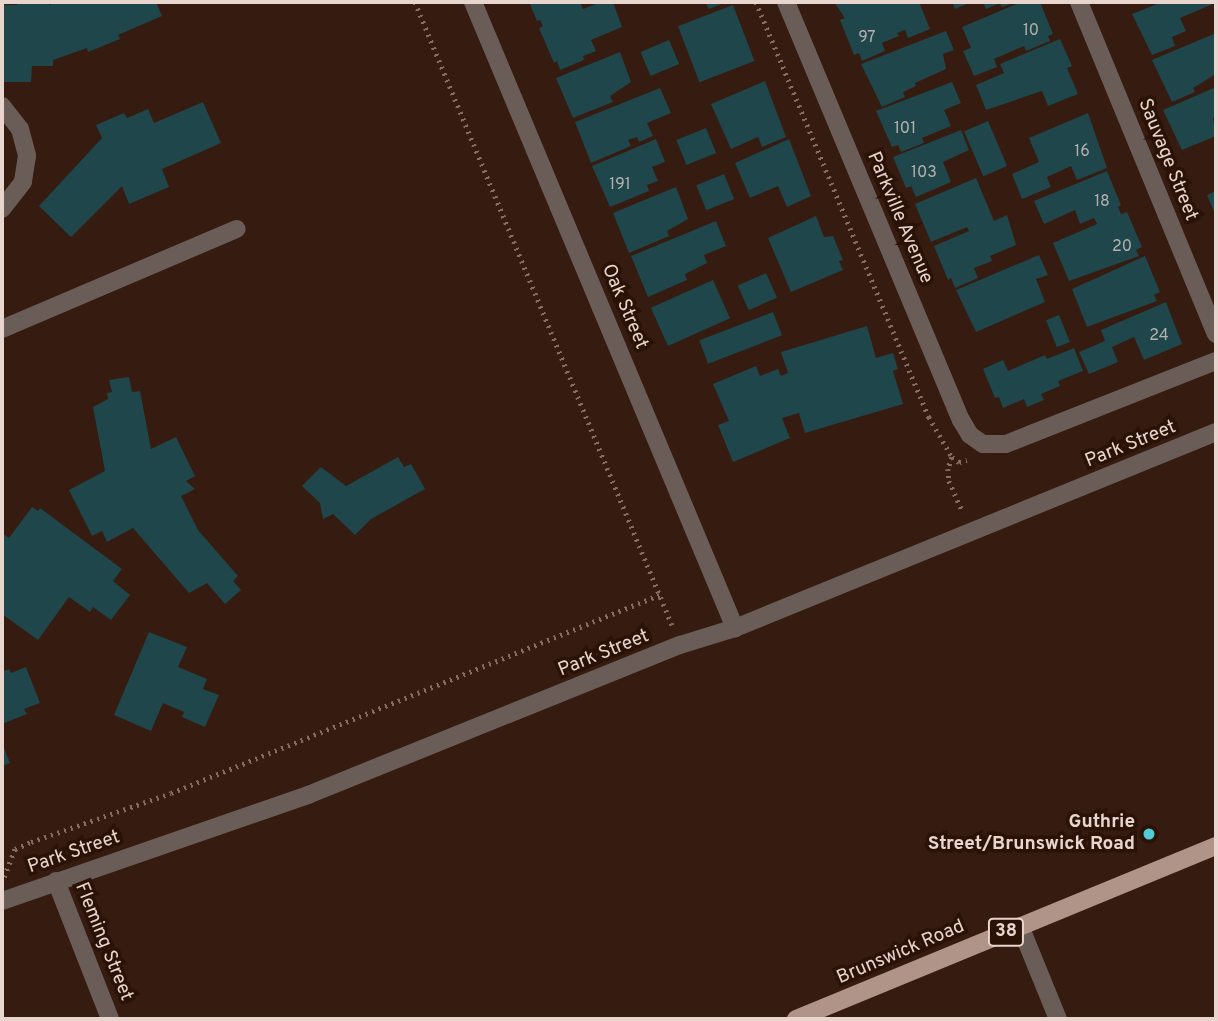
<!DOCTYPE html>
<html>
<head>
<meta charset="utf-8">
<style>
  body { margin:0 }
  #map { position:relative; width:1218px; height:1021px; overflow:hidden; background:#351b10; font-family:Overpass,sans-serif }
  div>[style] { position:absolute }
  .building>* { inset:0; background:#1e464b; transform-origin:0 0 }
  .path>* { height:4.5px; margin-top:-2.25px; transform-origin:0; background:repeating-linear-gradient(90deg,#846d63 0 2px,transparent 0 7px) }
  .minor>* { height:18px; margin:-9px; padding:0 9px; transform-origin:9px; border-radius:9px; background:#6a5c56 }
  .major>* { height:18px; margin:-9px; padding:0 9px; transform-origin:9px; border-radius:9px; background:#b19488 }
  .dots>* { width:19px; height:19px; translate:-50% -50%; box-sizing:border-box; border:4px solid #2a1207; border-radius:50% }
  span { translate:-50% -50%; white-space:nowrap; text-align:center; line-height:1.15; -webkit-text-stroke:7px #2a1207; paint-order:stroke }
  .number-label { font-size:16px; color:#b6b1ad }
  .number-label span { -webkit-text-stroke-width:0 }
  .shield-label span { padding:2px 5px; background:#2a1207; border:2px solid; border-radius:5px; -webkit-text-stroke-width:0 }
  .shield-label { font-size:18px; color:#e8d5ce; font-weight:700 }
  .street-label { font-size:19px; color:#e8d5ce }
  .poi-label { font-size:19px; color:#e8d5ce; font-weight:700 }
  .right { translate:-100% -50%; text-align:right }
  .frame { position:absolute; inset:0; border:4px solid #e8d5ce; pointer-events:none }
</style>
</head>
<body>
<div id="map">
  <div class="building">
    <div style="clip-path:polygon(17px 2px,49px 2px,49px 5px,56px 2px,156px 2px,162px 16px,118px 35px,120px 39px,88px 52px,87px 48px,53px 60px,53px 66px,32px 66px,31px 82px,3px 82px,3px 5px,17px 5px)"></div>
    <div style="clip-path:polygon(529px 2px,580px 2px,583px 9px,601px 2px,613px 2px,622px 27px,591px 40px,596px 51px,583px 56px,584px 60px,560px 70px,557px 61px,554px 63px,539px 28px,543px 26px,540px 20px,537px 21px)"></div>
    <div style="clip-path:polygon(705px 2px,726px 2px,709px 9px)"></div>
    <div style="clip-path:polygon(834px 2px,919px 2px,930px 29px,908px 38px,905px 30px,897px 33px,899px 36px,882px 43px,885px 51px,862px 61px,859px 53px,854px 55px,840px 20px,845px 18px)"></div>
    <div style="clip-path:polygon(952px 2px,972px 2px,955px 9px)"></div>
    <div style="clip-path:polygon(983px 2px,1016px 2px,1002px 7px,1000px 3px,986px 9px)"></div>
    <div style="clip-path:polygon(1021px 2px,1040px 2px,1053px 34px,1048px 36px,1050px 41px,1026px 51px,1024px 46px,994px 59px,997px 67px,974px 76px,963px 51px,971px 48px,962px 27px)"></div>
    <div style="clip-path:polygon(1162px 2px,1213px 4px,1180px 18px,1186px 31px,1172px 37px,1175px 46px,1152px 55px,1132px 14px)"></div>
    <div style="left:733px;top:5px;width:60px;height:59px;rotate:69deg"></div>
    <div style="clip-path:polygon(946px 31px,954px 50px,943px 54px,946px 69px,915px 83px,916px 86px,903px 92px,905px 97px,882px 107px,861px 64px)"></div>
    <div style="clip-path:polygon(1216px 33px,1216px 74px,1193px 88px,1195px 92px,1172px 102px,1152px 60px)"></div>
    <div style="clip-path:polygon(1060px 39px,1072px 66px,1067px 68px,1078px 94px,1048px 106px,1042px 91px,986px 110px,976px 85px,1004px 73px,1000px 64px)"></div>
    <div style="left:669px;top:40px;width:26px;height:31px;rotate:67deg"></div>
    <div style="clip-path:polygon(620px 52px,631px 82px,610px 96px,613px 102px,573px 118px,556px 78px)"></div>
    <div style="clip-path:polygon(765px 81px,786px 137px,762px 147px,758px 137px,731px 149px,711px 104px)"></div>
    <div style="clip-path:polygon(952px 82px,961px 103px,944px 110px,951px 126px,922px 138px,924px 143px,901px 152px,898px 145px,892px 147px,876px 111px)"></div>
    <div style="clip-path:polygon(1216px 87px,1216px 113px,1213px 119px,1216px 136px,1182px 150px,1163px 110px)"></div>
    <div style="clip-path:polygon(660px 88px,671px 113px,647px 123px,653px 136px,639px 142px,637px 137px,628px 140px,631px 146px,591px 163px,575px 122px)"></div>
    <div style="clip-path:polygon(203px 102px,221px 143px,162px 169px,169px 187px,129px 204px,122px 186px,71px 237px,39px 206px,102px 138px,96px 125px,124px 113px,127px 118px,148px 109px,154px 123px)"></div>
    <div style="clip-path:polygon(1088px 113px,1107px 168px,1077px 180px,1071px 166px,1047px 177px,1051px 187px,1022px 199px,1012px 174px,1039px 162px,1029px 138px)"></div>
    <div style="left:988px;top:121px;width:49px;height:26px;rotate:67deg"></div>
    <div style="left:706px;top:128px;width:27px;height:32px;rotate:68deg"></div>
    <div style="clip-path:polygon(961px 130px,969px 150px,943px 162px,951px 182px,916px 197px,911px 186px,906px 188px,893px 157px)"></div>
    <div style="clip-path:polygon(656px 139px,665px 162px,652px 167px,658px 181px,647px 185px,649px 191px,610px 207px,592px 166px)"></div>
    <div style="clip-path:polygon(789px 139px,811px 196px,787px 207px,778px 186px,750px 198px,735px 163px)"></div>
    <div style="clip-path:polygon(1107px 171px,1121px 205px,1118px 207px,1121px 214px,1127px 212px,1142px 247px,1136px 250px,1139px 256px,1069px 281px,1053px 243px,1097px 224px,1094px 218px,1080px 224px,1075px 210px,1044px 224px,1034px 201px)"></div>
    <div style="left:724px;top:174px;width:27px;height:30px;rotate:68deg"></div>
    <div style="clip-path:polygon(976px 178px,994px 221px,1007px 215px,1016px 245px,990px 256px,992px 261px,974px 268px,978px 278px,955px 288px,951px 278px,948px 280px,934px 246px,969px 231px,967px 227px,931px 242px,915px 204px)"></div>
    <div style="clip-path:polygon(676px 187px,688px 219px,667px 231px,669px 236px,629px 253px,613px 213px)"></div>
    <div style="clip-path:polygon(1216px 191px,1216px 217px,1207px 195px)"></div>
    <div style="clip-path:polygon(816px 216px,824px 237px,833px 236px,843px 260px,839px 261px,843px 270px,791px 292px,768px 238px)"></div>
    <div style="clip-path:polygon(716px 221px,726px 246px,704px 255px,707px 263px,685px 274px,687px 280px,648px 297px,631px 256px)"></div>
    <div style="clip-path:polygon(1039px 255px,1048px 275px,1036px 279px,1045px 302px,976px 332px,956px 290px)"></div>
    <div style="clip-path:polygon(1145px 256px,1160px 292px,1154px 295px,1157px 301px,1087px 327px,1072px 289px)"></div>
    <div style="left:766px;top:273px;width:27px;height:31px;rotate:66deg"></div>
    <div style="left:713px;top:280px;width:42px;height:68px;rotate:66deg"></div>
    <div style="clip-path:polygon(1166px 302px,1182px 344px,1144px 360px,1134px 337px,1112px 347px,1118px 362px,1089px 374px,1079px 352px,1105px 341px,1101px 330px)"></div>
    <div style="left:773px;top:312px;width:25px;height:79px;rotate:69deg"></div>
    <div style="left:1059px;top:315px;width:29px;height:14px;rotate:68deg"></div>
    <div style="clip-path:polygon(867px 326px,876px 358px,893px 353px,898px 369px,893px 371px,903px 404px,805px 433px,799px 413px,782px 418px,790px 438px,733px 462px,718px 425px,729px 421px,713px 384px,756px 366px,760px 376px,778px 369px,781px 376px,788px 373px,781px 352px)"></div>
    <div style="clip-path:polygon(1074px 348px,1083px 371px,1058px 381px,1060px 386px,1041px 394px,1044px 400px,1027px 407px,1024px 399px,1003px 408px,999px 397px,995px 398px,983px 369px,1003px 360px,1008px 371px,1045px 355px,1047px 359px)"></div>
    <div style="clip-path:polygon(129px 377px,132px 392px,140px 391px,151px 449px,176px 437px,195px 476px,186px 481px,195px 489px,181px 496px,198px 530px,238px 576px,233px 581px,241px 590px,225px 604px,207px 583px,189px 593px,133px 528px,107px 542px,102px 531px,92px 536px,69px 490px,105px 471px,93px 407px,108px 399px,107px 393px,112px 392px,109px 380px)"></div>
    <div style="clip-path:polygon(398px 457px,404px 467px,411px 464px,425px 489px,371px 519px,355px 535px,333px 514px,323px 519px,320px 503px,302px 486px,321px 467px,346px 486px)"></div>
    <div style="clip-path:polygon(32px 507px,38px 511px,40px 508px,122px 569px,113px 581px,130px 595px,111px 620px,93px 607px,90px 612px,69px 597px,38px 640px,2px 614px,2px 533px,9px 538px)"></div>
    <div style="clip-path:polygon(149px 632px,187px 647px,178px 667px,207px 679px,203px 689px,219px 695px,205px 727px,182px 717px,184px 712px,163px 703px,151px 731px,114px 715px)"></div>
    <div style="clip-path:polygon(26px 667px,40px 703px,24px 709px,27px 714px,2px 724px,2px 672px,9px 669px,11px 673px)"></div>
    <div style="clip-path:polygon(2px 743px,10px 763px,2px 766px)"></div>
  </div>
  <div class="path">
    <div style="left:415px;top:2px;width:674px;rotate:67.58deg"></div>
    <div style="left:756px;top:2px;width:450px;rotate:67.4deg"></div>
    <div style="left:929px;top:417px;width:46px;rotate:60.1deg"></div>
    <div style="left:952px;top:457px;width:13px;rotate:108deg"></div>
    <div style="left:948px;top:469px;width:12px;rotate:85deg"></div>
    <div style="left:949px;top:481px;width:35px;rotate:66deg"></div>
    <div style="left:952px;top:457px;width:9px;rotate:36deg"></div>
    <div style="left:959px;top:462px;width:8px;rotate:-14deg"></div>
    <div style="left:4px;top:877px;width:30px;rotate:-69deg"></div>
    <div style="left:15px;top:849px;width:17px;rotate:-24deg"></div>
    <div style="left:31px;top:842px;width:148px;rotate:-19.3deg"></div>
    <div style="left:171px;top:793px;width:527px;rotate:-22.08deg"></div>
  </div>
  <div class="minor">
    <div style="left:473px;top:2px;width:679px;rotate:67.29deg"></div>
    <div style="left:786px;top:2px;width:453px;rotate:67.3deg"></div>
    <div style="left:961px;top:420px;width:17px;rotate:59deg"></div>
    <div style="left:970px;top:435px;width:16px;rotate:35deg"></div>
    <div style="left:983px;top:444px;width:23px"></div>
    <div style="left:1006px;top:444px;width:226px;rotate:-21.6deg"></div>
    <div style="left:1079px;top:2px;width:359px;rotate:67.6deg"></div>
    <div style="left:2px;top:106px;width:29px;rotate:52deg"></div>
    <div style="left:20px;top:129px;width:28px;rotate:75deg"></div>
    <div style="left:27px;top:156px;width:26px;rotate:99deg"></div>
    <div style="left:23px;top:182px;width:34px;rotate:128deg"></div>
    <div style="left:2px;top:329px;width:255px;rotate:-23.1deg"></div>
    <div style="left:56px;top:881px;width:148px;rotate:68.6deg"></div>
    <div style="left:2px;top:901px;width:324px;rotate:-19.1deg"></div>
    <div style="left:308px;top:795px;width:401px;rotate:-22deg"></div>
    <div style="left:680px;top:645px;width:58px;rotate:-17.2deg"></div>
    <div style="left:735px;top:628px;width:519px;rotate:-22.17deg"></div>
    <div style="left:1020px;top:926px;width:100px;rotate:67.8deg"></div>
  </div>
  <div class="major">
    <div style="left:796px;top:1019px;width:454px;rotate:-22.4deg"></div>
  </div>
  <div class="dots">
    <div style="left:1149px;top:834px;background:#52cbd9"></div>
  </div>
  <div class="number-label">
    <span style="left:1031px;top:31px">10</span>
    <span style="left:867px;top:38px">97</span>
    <span style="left:905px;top:129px">101</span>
    <span style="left:1082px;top:152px">16</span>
    <span style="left:924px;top:173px">103</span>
    <span style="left:620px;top:185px">191</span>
    <span style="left:1102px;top:202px">18</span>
    <span style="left:1122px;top:247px">20</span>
    <span style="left:1159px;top:336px">24</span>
  </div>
  <div class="shield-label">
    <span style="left:1006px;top:932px">38</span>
  </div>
  <div class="street-label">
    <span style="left:1167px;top:160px;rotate:68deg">Sauvage Street</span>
    <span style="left:899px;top:218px;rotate:67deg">Parkville Avenue</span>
    <span style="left:624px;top:307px;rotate:67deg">Oak Street</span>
    <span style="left:1131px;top:445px;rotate:-22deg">Park Street</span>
    <span style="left:604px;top:654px;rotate:-22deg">Park Street</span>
    <span style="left:74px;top:853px;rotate:-19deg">Park Street</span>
    <span style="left:103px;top:942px;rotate:68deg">Fleming Street</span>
    <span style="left:901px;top:953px;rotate:-23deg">Brunswick Road</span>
  </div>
  <div class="poi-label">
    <span class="right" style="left:1135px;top:834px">Guthrie<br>Street/Brunswick Road</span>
  </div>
  <div class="frame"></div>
</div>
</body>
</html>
